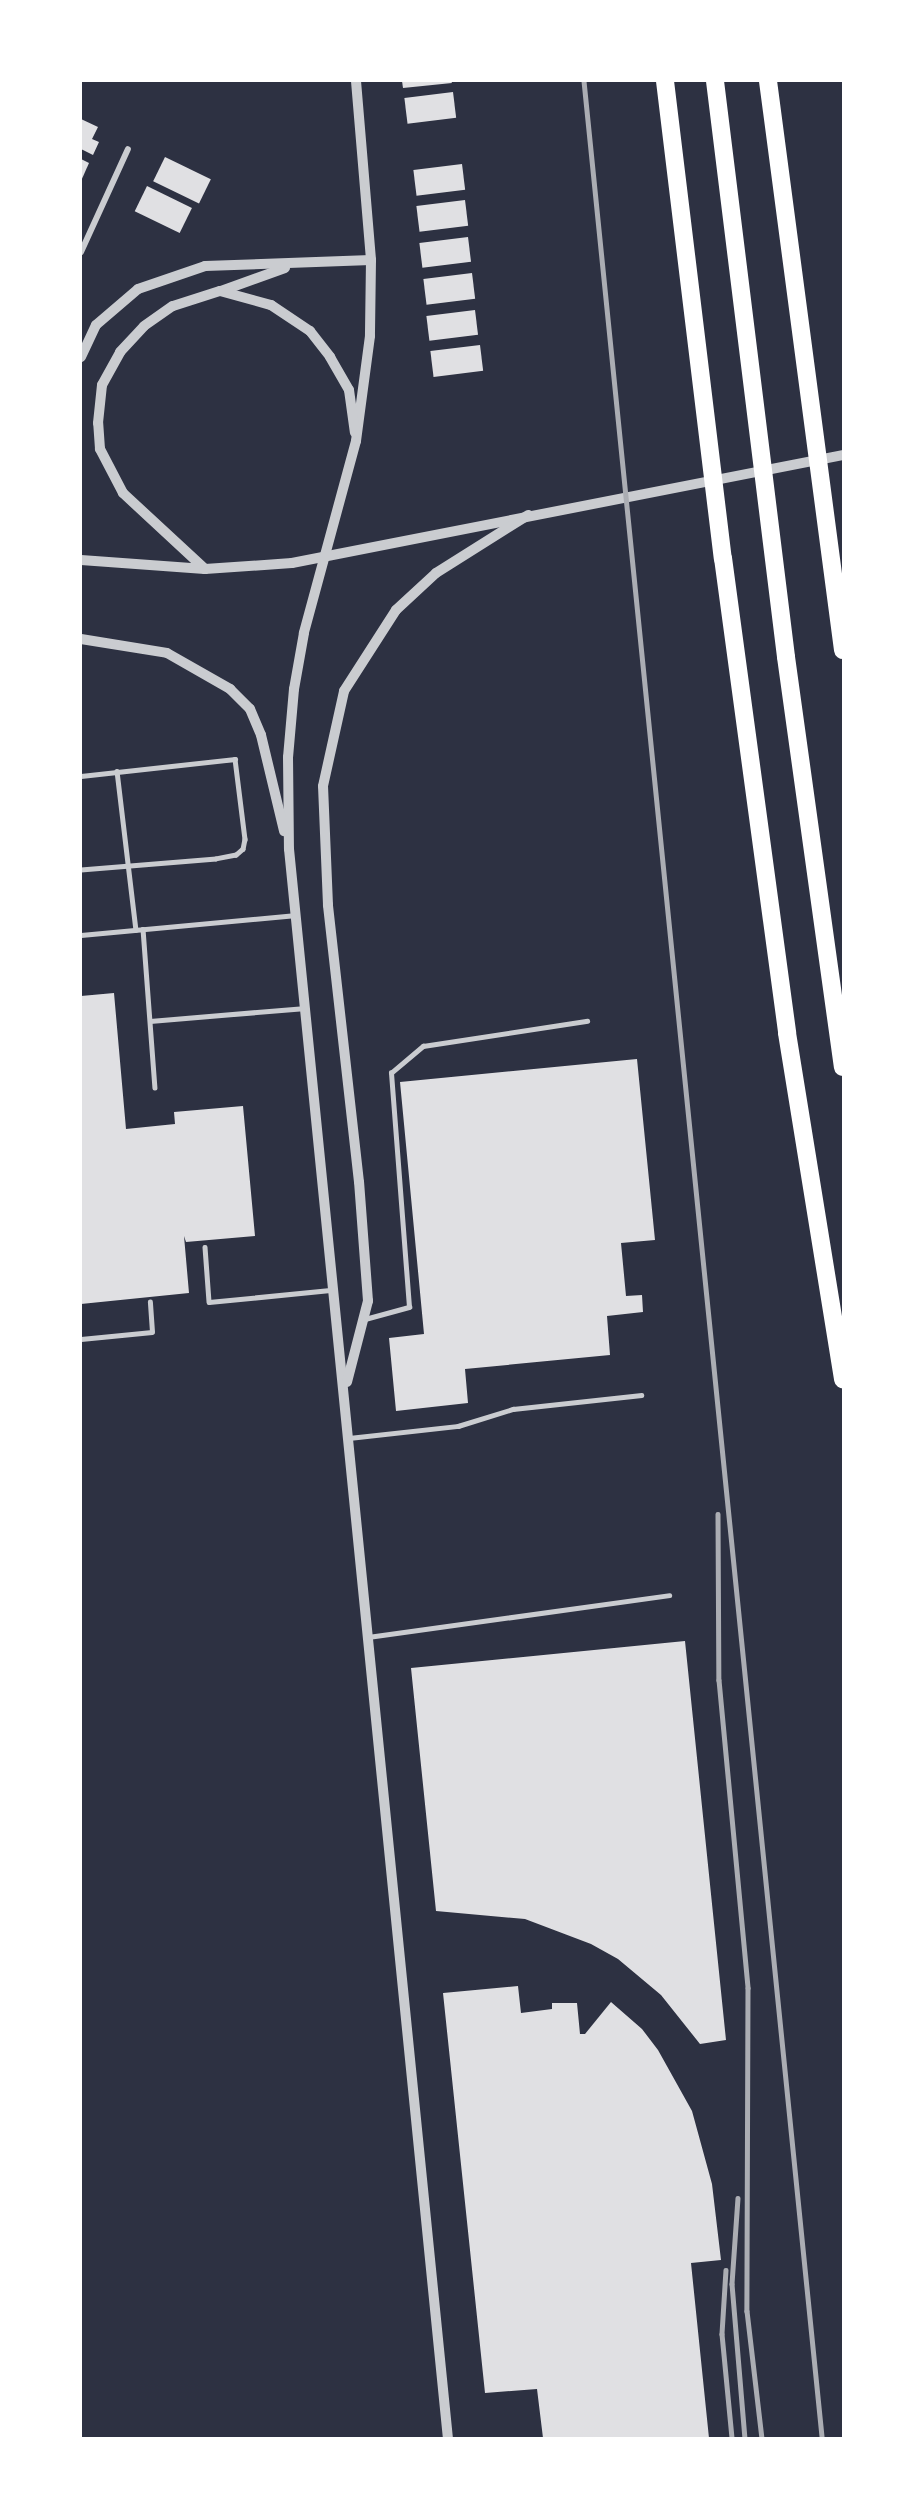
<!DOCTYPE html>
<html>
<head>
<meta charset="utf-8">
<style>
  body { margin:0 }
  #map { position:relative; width:924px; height:2519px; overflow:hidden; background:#2d3142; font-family:Karla,sans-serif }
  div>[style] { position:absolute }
  .building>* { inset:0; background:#e0e0e3; transform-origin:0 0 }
  .service>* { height:4.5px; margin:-2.25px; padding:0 2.25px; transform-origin:2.25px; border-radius:2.25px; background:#caccd0 }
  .minor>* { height:6px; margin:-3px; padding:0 3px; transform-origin:3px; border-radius:3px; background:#caccd0 }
  .tertiary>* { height:10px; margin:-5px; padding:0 5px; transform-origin:5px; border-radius:5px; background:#caccd0 }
  .motorway>* { height:18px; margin:-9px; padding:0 9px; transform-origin:9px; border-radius:9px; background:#fff }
  .rail>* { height:4.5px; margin:-2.25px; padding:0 2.25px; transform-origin:2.25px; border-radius:2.25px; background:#abadb3 }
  span { translate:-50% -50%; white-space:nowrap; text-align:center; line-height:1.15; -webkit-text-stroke:4.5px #fff; paint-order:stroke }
  .frame { position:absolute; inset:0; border:82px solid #fff; pointer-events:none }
</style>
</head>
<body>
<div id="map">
  <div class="building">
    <div style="clip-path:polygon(402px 81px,451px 81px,452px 83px,403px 88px)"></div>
    <div style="left:453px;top:92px;width:26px;height:49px;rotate:83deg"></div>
    <div style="clip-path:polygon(81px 119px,98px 127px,92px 139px,99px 142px,93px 155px,81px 149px)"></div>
    <div style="left:165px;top:157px;width:51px;height:27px;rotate:26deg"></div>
    <div style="clip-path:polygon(81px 159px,89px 163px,81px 181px)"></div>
    <div style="left:462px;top:164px;width:26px;height:49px;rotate:83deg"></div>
    <div style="left:147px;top:186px;width:50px;height:28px;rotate:26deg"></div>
    <div style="left:465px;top:200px;width:26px;height:49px;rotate:83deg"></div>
    <div style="left:468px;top:237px;width:25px;height:49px;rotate:83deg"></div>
    <div style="left:472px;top:273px;width:26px;height:49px;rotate:83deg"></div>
    <div style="left:475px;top:310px;width:25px;height:49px;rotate:83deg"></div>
    <div style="left:480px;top:345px;width:26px;height:50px;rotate:83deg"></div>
    <div style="clip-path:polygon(114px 993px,126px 1129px,175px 1124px,174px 1112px,243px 1106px,255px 1236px,186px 1242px,184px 1236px,189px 1293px,81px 1304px,81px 996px)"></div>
    <div style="clip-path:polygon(637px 1059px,655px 1240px,621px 1243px,626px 1296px,642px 1295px,643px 1312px,607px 1316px,610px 1355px,465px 1369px,468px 1403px,396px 1411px,389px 1338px,424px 1334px,400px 1082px)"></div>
    <div style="clip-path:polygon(685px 1641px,726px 2040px,700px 2044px,661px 1995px,618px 1959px,591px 1944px,525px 1919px,436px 1911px,411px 1668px)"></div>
    <div style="clip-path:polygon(518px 1986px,521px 2013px,552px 2009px,552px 2003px,577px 2003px,580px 2034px,585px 2034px,611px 2002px,642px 2029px,658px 2050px,692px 2111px,712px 2184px,721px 2260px,691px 2263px,709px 2438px,543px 2438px,537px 2389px,485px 2393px,443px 1993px)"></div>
  </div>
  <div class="service">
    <div style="left:117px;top:771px;width:160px;rotate:83.2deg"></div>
    <div style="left:81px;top:776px;width:155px;rotate:-6.3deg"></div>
    <div style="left:235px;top:759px;width:81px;rotate:82.9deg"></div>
    <div style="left:245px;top:839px;width:10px;rotate:101deg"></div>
    <div style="left:243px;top:849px;width:9px;rotate:139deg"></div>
    <div style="left:236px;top:855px;width:20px;rotate:169deg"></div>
    <div style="left:216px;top:859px;width:135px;rotate:175.3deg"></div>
    <div style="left:143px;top:929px;width:159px;rotate:85.7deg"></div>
    <div style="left:81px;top:935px;width:216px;rotate:-5.3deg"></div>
    <div style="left:150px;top:1021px;width:156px;rotate:-4.8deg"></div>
    <div style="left:205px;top:1247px;width:55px;rotate:85.8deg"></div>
    <div style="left:209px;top:1302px;width:124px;rotate:-5.6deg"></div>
    <div style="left:365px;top:1319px;width:46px;rotate:-15.3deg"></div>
    <div style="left:409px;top:1307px;width:235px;rotate:-94.4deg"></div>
    <div style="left:391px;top:1073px;width:42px;rotate:-40.2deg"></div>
    <div style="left:423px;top:1046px;width:166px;rotate:-8.7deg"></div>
    <div style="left:81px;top:1339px;width:71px;rotate:-5.6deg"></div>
    <div style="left:152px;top:1332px;width:30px;rotate:-94deg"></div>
    <div style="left:349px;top:1438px;width:110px;rotate:-6.3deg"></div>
    <div style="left:458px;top:1426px;width:58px;rotate:-17.2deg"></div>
    <div style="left:513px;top:1409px;width:129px;rotate:-6.2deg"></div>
    <div style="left:368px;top:1637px;width:304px;rotate:-7.9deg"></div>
  </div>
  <div class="minor">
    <div style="left:81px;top:252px;width:113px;rotate:-65.5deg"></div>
  </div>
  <div class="tertiary">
    <div style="left:356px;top:81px;width:180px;rotate:85.2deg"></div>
    <div style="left:371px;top:260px;width:76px;rotate:90.8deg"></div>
    <div style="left:370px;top:336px;width:106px;rotate:97.6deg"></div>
    <div style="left:356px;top:441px;width:199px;rotate:105.2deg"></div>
    <div style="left:304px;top:633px;width:57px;rotate:100.1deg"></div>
    <div style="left:294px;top:689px;width:68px;rotate:95deg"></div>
    <div style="left:288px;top:757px;width:92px;rotate:89.4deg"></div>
    <div style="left:289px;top:849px;width:1597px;rotate:84.29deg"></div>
    <div style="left:221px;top:291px;width:68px;rotate:-19.8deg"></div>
    <div style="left:81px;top:357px;width:35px;rotate:-65deg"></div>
    <div style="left:96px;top:325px;width:55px;rotate:-40.6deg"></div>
    <div style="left:138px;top:289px;width:71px;rotate:-18.9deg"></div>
    <div style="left:205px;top:266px;width:166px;rotate:-2.1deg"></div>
    <div style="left:81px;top:560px;width:124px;rotate:4.2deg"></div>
    <div style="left:205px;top:569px;width:87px;rotate:-3.9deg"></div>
    <div style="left:292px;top:563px;width:561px;rotate:-11.09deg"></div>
    <div style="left:205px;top:569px;width:112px;rotate:-137.2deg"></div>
    <div style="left:123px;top:493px;width:50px;rotate:-117.6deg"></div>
    <div style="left:100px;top:449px;width:26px;rotate:-94deg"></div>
    <div style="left:98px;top:423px;width:38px;rotate:-84deg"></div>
    <div style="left:102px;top:385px;width:38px;rotate:-61deg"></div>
    <div style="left:120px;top:352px;width:35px;rotate:-47deg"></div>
    <div style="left:144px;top:326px;width:35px;rotate:-35deg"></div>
    <div style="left:173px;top:306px;width:49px;rotate:-17.7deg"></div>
    <div style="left:220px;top:291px;width:53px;rotate:15.4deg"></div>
    <div style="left:271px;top:305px;width:47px;rotate:33.7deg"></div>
    <div style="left:310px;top:331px;width:33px;rotate:52deg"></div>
    <div style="left:330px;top:357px;width:38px;rotate:60deg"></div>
    <div style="left:349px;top:390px;width:43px;rotate:82.1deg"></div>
    <div style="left:81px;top:639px;width:87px;rotate:9.2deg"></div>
    <div style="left:167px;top:653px;width:73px;rotate:29.7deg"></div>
    <div style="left:230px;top:689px;width:28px;rotate:45deg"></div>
    <div style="left:250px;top:709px;width:28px;rotate:67deg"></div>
    <div style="left:261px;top:735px;width:99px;rotate:76.5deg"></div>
    <div style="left:347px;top:1382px;width:84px;rotate:-75.5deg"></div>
    <div style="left:368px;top:1301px;width:119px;rotate:-94.3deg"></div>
    <div style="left:359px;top:1182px;width:279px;rotate:-96.4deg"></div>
    <div style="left:328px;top:905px;width:119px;rotate:-92.4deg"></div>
    <div style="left:323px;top:786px;width:97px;rotate:-77.5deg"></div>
    <div style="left:344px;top:691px;width:96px;rotate:-57.3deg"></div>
    <div style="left:396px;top:610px;width:54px;rotate:-42.8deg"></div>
    <div style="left:436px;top:573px;width:109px;rotate:-32.2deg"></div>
  </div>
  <div class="motorway">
    <div style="left:665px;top:81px;width:481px;rotate:83.1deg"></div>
    <div style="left:723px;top:558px;width:479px;rotate:82.3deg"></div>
    <div style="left:787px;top:1033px;width:351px;rotate:80.8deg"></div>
    <div style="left:715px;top:81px;width:580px;rotate:82.97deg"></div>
    <div style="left:786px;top:657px;width:414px;rotate:82.1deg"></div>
    <div style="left:768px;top:81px;width:574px;rotate:82.49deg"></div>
  </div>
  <div class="rail">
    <div style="left:584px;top:81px;width:2369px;rotate:84.23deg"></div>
    <div style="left:718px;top:1514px;width:166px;rotate:89.7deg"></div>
    <div style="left:719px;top:1680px;width:309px;rotate:84.6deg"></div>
    <div style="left:748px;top:1988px;width:323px;rotate:90.2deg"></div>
    <div style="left:747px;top:2311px;width:128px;rotate:83.3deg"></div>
    <div style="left:738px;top:2198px;width:86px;rotate:94deg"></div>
    <div style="left:732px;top:2284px;width:155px;rotate:85.2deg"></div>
    <div style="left:726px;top:2270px;width:64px;rotate:93.6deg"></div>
    <div style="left:722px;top:2334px;width:104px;rotate:84.5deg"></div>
  </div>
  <div class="frame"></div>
</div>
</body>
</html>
